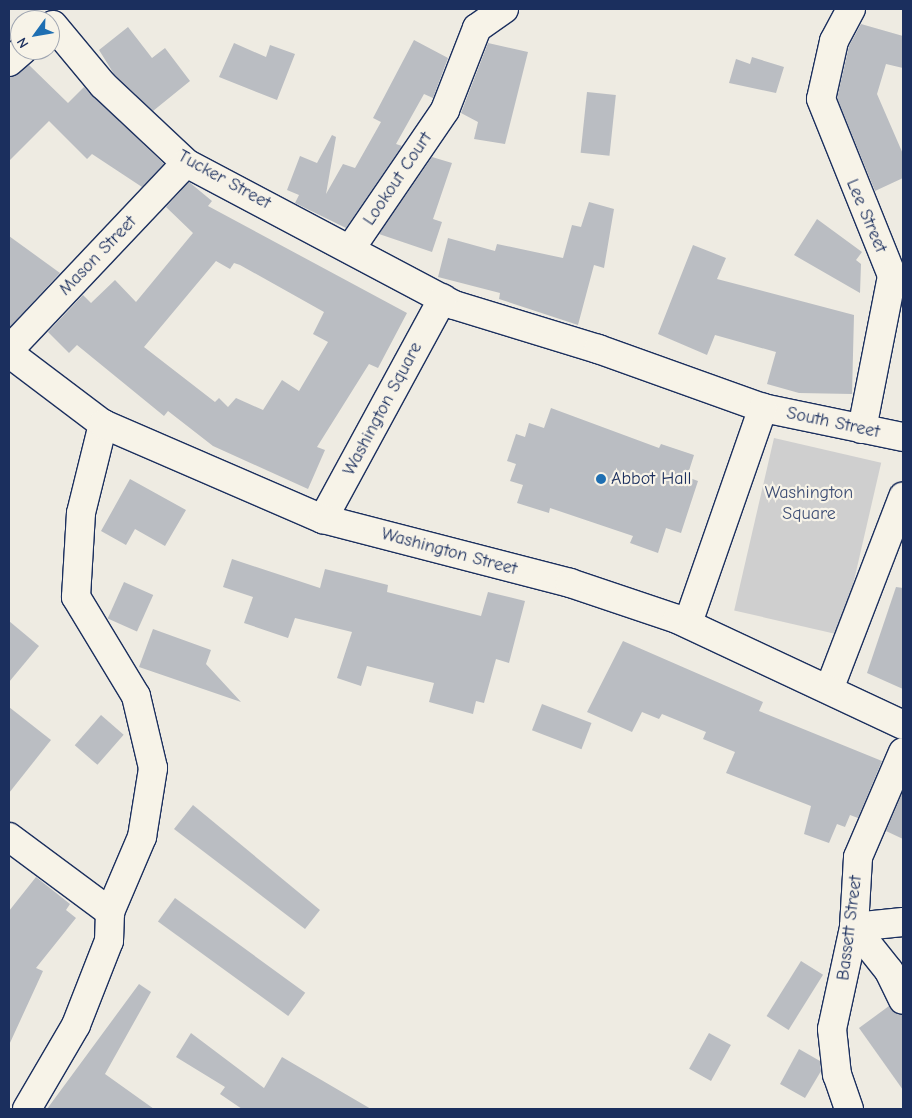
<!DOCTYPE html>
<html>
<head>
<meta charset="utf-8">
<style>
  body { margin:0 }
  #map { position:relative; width:912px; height:1118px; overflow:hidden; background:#eeebe2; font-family:"Comic Neue",sans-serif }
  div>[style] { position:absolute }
  .green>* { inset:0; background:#cfcfcf; transform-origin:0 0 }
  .building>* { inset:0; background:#babdc2; transform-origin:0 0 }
  .roads { filter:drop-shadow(1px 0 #1b2f5e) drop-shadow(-1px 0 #1b2f5e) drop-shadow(0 1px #1b2f5e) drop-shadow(0 -1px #1b2f5e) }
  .minor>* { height:28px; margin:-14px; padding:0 14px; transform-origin:14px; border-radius:14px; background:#f7f3e8 }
  .major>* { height:28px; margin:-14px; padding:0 14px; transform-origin:14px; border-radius:14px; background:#f7f3e8 }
  .dots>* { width:14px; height:14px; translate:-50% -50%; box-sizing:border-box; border:2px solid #f7f3e8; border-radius:50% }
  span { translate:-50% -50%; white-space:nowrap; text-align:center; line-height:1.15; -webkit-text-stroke:4.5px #f7f3e8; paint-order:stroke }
  .street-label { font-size:18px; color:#1b2f5e }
  .poi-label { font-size:18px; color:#1b2f5e }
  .left { translate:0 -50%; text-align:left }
  .park-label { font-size:18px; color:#3f4f75 }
  .frame { position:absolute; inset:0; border:10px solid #1b2f5e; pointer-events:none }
  .north { position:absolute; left:10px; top:10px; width:50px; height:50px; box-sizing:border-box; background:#f7f3e8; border:1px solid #9fa5b1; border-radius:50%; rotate:238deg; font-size:14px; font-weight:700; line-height:20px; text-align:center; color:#1b2f5e }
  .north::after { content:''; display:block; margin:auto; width:18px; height:22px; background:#1f6fb2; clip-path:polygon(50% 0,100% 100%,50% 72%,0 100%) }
</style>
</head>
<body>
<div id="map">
  <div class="green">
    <div style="left:774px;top:438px;width:110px;height:177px;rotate:13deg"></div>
  </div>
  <div class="building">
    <div style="clip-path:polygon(861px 24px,903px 36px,903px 68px,886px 64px,877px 94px,903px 154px,903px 178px,875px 191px,837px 98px,849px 46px)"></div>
    <div style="clip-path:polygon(128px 27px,152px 58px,165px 48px,190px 81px,153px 111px,114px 74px,99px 50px)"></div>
    <div style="clip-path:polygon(414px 40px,448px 58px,433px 98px,424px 94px,396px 144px,402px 146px,346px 228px,295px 203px,299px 195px,287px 190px,300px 156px,317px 163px,332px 135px,336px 137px,326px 194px,343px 164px,355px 168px,381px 122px,373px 118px)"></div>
    <div style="clip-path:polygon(234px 43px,266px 57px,270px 45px,295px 54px,277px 100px,219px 77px)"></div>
    <div style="clip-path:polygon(488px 43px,528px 52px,505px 144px,474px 139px,478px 122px,461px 113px)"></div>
    <div style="clip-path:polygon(752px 57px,784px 67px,776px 93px,729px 83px,736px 59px,750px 64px)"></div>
    <div style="clip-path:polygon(29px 65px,68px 103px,84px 87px,164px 164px,142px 187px,92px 154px,87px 159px,49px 121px,9px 161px,9px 77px)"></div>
    <div style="left:587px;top:92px;width:29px;height:61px;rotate:6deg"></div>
    <div style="clip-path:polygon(432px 157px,452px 163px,433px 219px,442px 222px,432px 252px,379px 234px)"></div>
    <div style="clip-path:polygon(evenodd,189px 182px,212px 201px,208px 206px,407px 313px,378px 368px,369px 364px,317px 447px,325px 450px,308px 489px,213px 446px,168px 411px,164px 416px,77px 345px,69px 353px,48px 332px,83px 295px,91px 303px,115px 280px,136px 302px,193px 233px,166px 207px,189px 182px,216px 261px,230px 269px,234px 263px,240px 265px,324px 312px,313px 334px,328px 342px,299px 391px,282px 380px,263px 410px,236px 398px,228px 407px,219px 398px,215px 402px,144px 347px,216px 261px)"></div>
    <div style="clip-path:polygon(589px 202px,614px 209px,604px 268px,594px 265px,578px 325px,499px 299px,500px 293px,438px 277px,448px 238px,495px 251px,497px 244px,563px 258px,572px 225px,581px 227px)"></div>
    <div style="clip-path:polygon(817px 219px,862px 252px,856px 260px,861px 264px,860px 293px,794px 255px)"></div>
    <div style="clip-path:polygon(9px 236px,60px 273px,9px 328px)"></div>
    <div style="clip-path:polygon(693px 245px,726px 258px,717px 279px,854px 315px,852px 394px,799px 393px,767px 384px,776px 352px,715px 335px,707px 355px,658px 334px)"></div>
    <div style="clip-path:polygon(551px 408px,659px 448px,661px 444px,694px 455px,687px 477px,698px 481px,681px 533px,666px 528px,658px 553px,630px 543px,633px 536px,550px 508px,549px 513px,517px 503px,523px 485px,510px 481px,516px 464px,507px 461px,516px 434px,525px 437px,529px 423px,544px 428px)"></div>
    <div style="clip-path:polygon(130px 479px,186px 510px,165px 546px,135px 529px,126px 545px,101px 531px)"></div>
    <div style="clip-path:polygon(232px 559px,320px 588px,325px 569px,388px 585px,387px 592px,481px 616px,488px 592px,525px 601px,509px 663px,496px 659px,484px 703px,476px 701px,473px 714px,429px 702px,434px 683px,367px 666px,361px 686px,337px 678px,352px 632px,295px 618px,288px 638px,244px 623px,253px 597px,223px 587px)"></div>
    <div style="left:124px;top:582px;width:32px;height:40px;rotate:24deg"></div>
    <div style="clip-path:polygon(896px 587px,903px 588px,903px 689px,867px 673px)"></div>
    <div style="clip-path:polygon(9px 621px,39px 646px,9px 682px)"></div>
    <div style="clip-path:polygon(153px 629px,211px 650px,206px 664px,241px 702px,139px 667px)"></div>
    <div style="clip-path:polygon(623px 641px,763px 702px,759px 711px,882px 761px,858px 818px,850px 815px,845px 827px,837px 824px,829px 843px,804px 834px,811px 806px,726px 773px,735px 752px,703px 739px,706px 732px,662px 714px,659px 719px,642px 712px,632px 732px,587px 712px)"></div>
    <div style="left:542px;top:704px;width:53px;height:28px;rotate:21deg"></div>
    <div style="clip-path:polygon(9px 707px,51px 740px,9px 793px)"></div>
    <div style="left:101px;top:715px;width:30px;height:40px;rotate:41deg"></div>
    <div style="clip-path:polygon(903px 791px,903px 839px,886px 831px)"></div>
    <div style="clip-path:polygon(193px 805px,320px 910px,305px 929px,174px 829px)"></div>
    <div style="clip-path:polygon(36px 877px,70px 904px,66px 910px,76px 918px,36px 968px,43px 971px,9px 1045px,9px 911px)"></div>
    <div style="left:175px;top:898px;width:161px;height:29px;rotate:36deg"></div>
    <div style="left:801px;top:961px;width:26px;height:65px;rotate:32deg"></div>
    <div style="clip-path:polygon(139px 984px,151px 992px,105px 1074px,154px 1109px,47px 1109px)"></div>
    <div style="clip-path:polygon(889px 1006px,903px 1015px,903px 1090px,859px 1028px)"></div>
    <div style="clip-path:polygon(191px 1033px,264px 1088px,282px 1057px,371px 1109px,242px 1109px,220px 1094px,225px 1087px,176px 1057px)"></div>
    <div style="left:709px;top:1033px;width:25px;height:41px;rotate:29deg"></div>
    <div style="clip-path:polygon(799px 1049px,820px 1061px,821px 1071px,805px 1098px,780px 1084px)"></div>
  </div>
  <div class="roads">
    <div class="minor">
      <div style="left:851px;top:9px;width:36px;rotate:118deg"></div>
      <div style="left:834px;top:41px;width:59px;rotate:102.6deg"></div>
      <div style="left:821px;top:99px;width:191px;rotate:68.1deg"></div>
      <div style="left:892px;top:276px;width:156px;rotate:101.1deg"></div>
      <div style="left:53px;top:25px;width:78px;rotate:50.2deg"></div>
      <div style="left:103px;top:85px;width:114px;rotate:43.2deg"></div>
      <div style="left:186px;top:163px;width:303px;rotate:27.9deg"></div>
      <div style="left:454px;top:305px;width:151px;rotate:17deg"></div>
      <div style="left:598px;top:349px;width:175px;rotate:19.7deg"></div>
      <div style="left:763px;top:408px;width:143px;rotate:11.7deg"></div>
      <div style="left:9px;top:62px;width:18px;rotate:-41deg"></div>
      <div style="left:351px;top:248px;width:167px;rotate:-55.7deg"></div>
      <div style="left:445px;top:110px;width:88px;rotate:-68.7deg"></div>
      <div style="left:477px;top:28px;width:33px;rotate:-35deg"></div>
      <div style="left:9px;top:350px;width:257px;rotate:-46.6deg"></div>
      <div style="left:323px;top:519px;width:251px;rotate:-61.5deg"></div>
      <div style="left:688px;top:623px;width:228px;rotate:-70.8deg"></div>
      <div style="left:830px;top:687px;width:204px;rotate:-69deg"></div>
      <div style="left:9px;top:837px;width:126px;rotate:36.6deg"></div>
      <div style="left:854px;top:927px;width:56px;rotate:51.5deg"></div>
      <div style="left:889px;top:971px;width:32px;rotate:64deg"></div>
      <div style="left:854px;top:927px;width:49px;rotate:-5.8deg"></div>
      <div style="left:27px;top:1109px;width:97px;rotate:-59.7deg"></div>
      <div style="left:76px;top:1025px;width:90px;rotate:-68.6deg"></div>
      <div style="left:109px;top:941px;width:29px;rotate:-88deg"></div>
      <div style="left:110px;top:912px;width:82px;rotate:-66.9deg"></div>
      <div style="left:142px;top:837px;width:70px;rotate:-80.9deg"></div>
      <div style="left:153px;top:768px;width:74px;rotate:-103.3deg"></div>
      <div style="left:136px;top:696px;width:116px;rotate:-121.2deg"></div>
      <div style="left:76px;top:597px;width:84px;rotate:-86.6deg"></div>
      <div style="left:81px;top:513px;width:92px;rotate:-76.1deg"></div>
      <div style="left:849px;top:1109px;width:36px;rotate:-109deg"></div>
      <div style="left:837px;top:1075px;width:46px;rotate:-96.2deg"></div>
      <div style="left:832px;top:1029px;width:104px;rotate:-77.8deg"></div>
      <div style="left:854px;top:927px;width:70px;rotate:-86.7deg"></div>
      <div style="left:858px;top:857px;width:114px;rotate:-66.8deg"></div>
    </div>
    <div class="major">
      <div style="left:9px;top:353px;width:118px;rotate:37.1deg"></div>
      <div style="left:103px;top:424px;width:240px;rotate:23.4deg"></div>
      <div style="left:323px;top:519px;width:255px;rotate:14.5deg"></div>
      <div style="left:570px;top:583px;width:113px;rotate:18.6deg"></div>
      <div style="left:677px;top:619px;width:250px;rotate:25.1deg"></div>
    </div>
  </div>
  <div class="dots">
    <div style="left:601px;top:479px;background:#1f6fb2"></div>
  </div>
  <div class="street-label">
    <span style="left:398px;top:179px;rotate:-56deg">Lookout Court</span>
    <span style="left:224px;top:180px;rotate:29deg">Tucker Street</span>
    <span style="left:866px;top:216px;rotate:67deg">Lee Street</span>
    <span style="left:98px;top:256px;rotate:-46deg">Mason Street</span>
    <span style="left:383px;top:409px;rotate:-62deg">Washington Square</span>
    <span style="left:833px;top:423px;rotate:12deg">South Street</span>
    <span style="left:449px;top:552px;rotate:15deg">Washington Street</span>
    <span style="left:850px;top:928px;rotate:-83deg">Bassett Street</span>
  </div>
  <div class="poi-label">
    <span class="left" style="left:611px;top:479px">Abbot Hall</span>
  </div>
  <div class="park-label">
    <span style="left:809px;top:504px">Washington<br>Square</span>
  </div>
  <div class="frame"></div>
  <div class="north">N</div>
</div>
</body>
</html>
